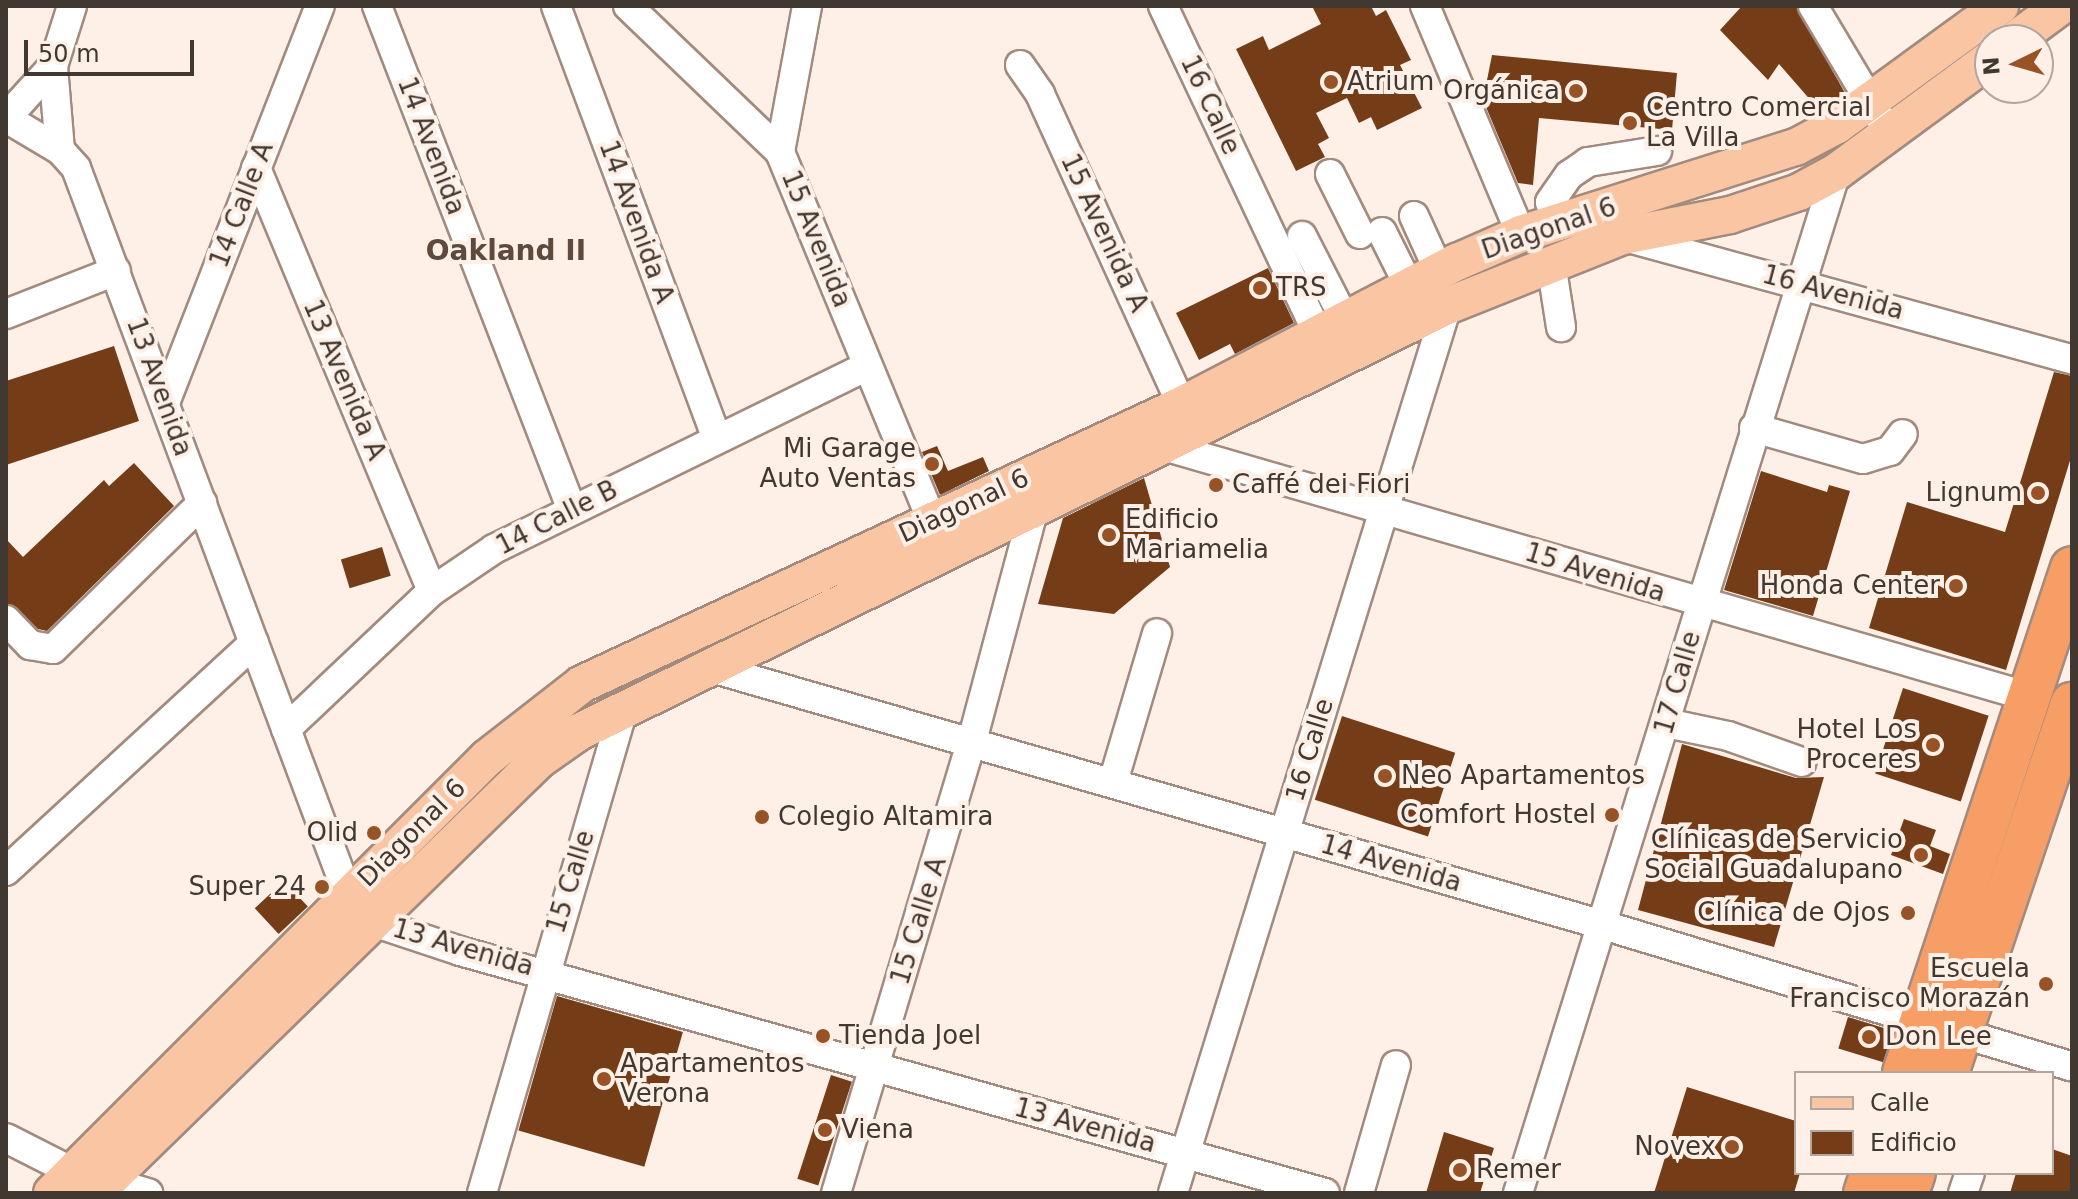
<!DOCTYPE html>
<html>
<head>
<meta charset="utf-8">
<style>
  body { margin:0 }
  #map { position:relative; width:2078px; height:1199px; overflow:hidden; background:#fff0e7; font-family:"DejaVu Sans",sans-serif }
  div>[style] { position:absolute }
  .building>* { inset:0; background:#743d17; transform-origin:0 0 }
  .roads { filter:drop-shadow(2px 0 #a28b7e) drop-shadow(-2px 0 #a28b7e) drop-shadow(0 2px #a28b7e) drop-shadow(0 -2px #a28b7e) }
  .minor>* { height:28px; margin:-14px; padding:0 14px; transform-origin:14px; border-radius:14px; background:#fff }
  .major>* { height:36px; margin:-18px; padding:0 18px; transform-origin:18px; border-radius:18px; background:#fac5a3 }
  .highway>* { height:42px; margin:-21px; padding:0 21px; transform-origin:21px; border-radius:21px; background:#f79e66 }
  .dots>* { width:22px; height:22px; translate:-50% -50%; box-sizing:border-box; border:4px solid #fff0e7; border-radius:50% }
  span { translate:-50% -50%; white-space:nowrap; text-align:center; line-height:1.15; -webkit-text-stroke:8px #fff0e7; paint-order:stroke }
  .poi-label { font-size:26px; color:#423832 }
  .left { translate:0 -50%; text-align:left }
  .right { translate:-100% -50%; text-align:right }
  .street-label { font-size:26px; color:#423832 }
  .neighbourhood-label { font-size:28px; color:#5d493d; font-weight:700 }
  .frame { position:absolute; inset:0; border:8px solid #423832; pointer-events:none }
  .legend { position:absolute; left:1794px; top:1071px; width:260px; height:104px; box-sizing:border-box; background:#fff0e7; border:2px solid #b3a69f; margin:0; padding:10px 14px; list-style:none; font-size:24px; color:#423832 }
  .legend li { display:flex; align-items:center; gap:16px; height:40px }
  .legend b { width:40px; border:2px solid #b3a69f }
  .north { position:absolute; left:1974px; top:24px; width:80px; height:80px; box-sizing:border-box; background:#fff0e7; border:2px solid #b3a69f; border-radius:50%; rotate:265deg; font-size:22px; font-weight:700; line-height:32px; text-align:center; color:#423832 }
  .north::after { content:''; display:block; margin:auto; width:28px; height:36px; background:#975325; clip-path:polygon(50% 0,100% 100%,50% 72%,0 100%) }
  .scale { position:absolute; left:24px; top:40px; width:170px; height:36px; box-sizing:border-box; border:4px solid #423832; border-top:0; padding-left:10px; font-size:24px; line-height:28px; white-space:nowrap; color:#423832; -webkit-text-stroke:6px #fff0e7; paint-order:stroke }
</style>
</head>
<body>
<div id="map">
  <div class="building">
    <div style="clip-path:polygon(1312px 6px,1371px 6px,1376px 16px,1386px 10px,1411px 60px,1400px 65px,1422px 108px,1377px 130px,1371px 117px,1359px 123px,1347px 98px,1316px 113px,1329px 138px,1318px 144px,1325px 157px,1296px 171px,1236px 49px,1263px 36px,1269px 50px,1321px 24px)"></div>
    <div style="clip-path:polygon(1742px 6px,1796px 6px,1845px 93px,1825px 107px,1813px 103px,1779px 64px,1768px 80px,1720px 30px)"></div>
    <div style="clip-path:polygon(1492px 55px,1677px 73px,1672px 130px,1539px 118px,1533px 185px,1518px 183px,1483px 100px)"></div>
    <div style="clip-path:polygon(1268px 268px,1294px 323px,1235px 354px,1230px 344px,1199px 360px,1176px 313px)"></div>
    <div style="clip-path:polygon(114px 346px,139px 421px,6px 465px,6px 381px)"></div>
    <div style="clip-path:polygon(2054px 372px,2072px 376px,2072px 454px,2006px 670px,1869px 628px,1907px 502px,2005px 532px)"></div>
    <div style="clip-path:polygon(937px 446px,948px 471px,983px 457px,989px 471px,940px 495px,922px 452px)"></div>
    <div style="clip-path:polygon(134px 463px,174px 506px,47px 631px,38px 629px,6px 603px,6px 539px,23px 557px,104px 480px,109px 486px)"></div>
    <div style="clip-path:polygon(1761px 471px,1827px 492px,1829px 485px,1850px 491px,1813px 616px,1724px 590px)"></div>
    <div style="clip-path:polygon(1144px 478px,1170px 567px,1114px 614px,1038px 604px,1063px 518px)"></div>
    <div style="left:382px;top:547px;width:30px;height:43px;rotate:73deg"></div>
    <div style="left:1903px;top:688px;width:90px;height:90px;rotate:18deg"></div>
    <div style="left:1342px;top:716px;width:119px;height:88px;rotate:18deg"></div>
    <div style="clip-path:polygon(1682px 744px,1796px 778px,1824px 777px,1774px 947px,1638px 910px)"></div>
    <div style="clip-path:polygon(1904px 819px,1936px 830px,1930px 846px,1950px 854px,1943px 874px,1891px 855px)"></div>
    <div style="left:284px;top:881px;width:35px;height:40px;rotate:47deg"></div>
    <div style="left:557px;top:996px;width:131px;height:140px;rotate:16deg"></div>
    <div style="left:1848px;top:1017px;width:47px;height:33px;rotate:17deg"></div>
    <div style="left:831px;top:1075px;width:22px;height:109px;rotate:18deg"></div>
    <div style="clip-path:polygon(1687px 1087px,1796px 1121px,1800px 1173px,1794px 1193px,1654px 1193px)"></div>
    <div style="clip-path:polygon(1444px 1132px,1494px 1148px,1480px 1193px,1426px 1193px)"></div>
    <div style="clip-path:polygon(2052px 1149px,2072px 1156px,2072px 1193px,2010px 1193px,2016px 1173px,2052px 1173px)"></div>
  </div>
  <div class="roads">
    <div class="minor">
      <div style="left:377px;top:6px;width:540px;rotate:68.85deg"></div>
      <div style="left:556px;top:6px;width:462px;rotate:69.6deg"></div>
      <div style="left:628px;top:6px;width:211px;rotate:43.8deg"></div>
      <div style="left:780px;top:152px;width:399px;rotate:67.6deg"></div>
      <div style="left:1163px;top:6px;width:363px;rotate:64.7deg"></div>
      <div style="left:1425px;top:6px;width:247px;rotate:67.2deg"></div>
      <div style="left:1813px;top:6px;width:131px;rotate:59.1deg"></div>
      <div style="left:1020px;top:65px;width:35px;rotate:55deg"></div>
      <div style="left:1040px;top:94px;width:342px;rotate:65.5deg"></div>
      <div style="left:6px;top:118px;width:63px;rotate:30.7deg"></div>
      <div style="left:60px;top:150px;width:24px;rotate:48deg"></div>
      <div style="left:76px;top:168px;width:778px;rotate:69.47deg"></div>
      <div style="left:349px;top:897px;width:35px;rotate:46deg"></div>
      <div style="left:373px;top:922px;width:92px;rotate:18.4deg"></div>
      <div style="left:460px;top:951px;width:898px;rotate:15.63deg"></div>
      <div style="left:6px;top:118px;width:70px;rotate:-47.9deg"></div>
      <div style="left:60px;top:150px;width:84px;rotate:-94.8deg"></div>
      <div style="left:53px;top:66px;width:63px;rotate:-72.4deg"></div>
      <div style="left:780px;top:152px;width:148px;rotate:-79.5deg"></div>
      <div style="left:256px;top:168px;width:458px;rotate:67.4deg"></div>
      <div style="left:1330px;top:174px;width:67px;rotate:63.4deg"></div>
      <div style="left:1414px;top:216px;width:60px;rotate:65.6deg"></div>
      <div style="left:1558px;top:223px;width:22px;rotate:-111deg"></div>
      <div style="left:1550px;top:202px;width:33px;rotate:-55deg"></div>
      <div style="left:1569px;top:175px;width:23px;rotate:-34deg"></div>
      <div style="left:1588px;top:162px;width:70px;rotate:-9.1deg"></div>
      <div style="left:1382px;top:232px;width:60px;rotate:63.4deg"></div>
      <div style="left:1302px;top:236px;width:94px;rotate:62.9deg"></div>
      <div style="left:1625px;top:237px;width:463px;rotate:15.3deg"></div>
      <div style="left:1551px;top:263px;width:65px;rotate:81.1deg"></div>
      <div style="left:6px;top:314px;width:118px;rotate:-21.4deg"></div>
      <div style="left:165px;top:403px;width:426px;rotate:-68.7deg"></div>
      <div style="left:1754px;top:428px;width:113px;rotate:15.9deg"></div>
      <div style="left:1863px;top:459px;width:28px;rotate:-17deg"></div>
      <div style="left:1890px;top:451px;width:21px;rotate:-53deg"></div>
      <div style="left:1164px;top:446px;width:898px;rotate:16.16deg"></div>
      <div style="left:6px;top:620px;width:35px;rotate:46deg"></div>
      <div style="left:30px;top:645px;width:23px;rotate:10deg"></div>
      <div style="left:53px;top:649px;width:209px;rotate:-44.4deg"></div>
      <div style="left:708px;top:667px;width:931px;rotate:16.08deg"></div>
      <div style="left:1603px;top:925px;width:490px;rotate:16.8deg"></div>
      <div style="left:1666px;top:723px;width:63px;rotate:11.8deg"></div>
      <div style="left:1728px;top:736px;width:78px;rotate:19.4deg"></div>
      <div style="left:286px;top:729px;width:201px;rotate:-43.4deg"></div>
      <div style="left:432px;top:591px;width:75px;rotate:-34.1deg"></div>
      <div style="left:494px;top:549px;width:415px;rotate:-26.1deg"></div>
      <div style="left:1113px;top:782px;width:155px;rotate:-73.5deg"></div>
      <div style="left:6px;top:871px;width:337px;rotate:-42.6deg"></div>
      <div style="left:6px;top:1138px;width:75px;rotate:26.9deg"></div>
      <div style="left:107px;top:1181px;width:43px;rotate:16.3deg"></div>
      <div style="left:482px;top:1193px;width:503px;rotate:-73.73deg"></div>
      <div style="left:836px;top:1193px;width:472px;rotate:-73.3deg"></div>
      <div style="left:972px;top:741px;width:241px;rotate:-75.1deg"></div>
      <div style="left:1173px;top:1193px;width:928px;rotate:-72.83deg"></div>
      <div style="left:1359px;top:1193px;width:133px;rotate:-73.9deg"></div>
      <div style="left:1518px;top:1193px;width:1069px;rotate:-72.7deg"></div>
      <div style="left:1963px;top:1193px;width:21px;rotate:-71deg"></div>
    </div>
    <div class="major">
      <div style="left:2015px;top:40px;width:57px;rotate:-36.5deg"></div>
      <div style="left:52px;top:1193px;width:615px;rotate:-45deg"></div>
      <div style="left:487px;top:758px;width:120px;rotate:-37.9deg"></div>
      <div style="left:582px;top:684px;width:662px;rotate:-24.94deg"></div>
      <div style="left:1182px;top:405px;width:310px;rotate:-27.5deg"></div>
      <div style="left:1457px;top:262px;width:70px;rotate:-23.6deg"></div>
      <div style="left:1521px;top:234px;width:288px;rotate:-17.6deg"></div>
      <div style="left:1796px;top:147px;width:47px;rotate:-28.2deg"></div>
      <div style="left:1837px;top:125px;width:202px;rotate:-36.1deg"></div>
      <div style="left:95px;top:1193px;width:620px;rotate:-44.28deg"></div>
      <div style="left:539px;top:760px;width:49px;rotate:-35deg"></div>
      <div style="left:579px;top:732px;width:967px;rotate:-26.14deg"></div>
      <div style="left:1447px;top:306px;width:189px;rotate:-21.7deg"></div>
      <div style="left:1623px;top:236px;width:109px;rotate:-11.1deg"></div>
      <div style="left:1730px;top:215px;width:73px;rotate:-18.4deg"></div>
      <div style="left:1799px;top:192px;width:42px;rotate:-28.4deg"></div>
      <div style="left:1836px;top:172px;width:191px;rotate:-36.3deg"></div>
    </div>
    <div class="highway">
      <div style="left:1904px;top:1073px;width:532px;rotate:-71.6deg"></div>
      <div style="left:1947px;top:1073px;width:390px;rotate:-71.3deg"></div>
      <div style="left:1865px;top:1193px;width:21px;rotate:-71deg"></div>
      <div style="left:1907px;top:1193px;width:21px;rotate:-71deg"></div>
    </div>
  </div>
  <div class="dots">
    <div style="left:1331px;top:82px;background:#975325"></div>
    <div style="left:1576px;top:91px;background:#975325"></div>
    <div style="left:1630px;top:123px;background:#975325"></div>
    <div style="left:1260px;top:288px;background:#975325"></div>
    <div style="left:932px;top:464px;background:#975325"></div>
    <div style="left:1216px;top:485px;background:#975325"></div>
    <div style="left:2038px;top:493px;background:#975325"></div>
    <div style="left:1109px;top:535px;background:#975325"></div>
    <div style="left:1956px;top:586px;background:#975325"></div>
    <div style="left:1933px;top:745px;background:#975325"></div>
    <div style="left:1385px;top:776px;background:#975325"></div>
    <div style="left:1612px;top:815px;background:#975325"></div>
    <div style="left:762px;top:817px;background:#975325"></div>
    <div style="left:374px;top:833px;background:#975325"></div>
    <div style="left:1921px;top:855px;background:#975325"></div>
    <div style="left:322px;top:887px;background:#975325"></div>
    <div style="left:1908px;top:913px;background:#975325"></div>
    <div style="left:2046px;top:984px;background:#975325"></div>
    <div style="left:823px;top:1036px;background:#975325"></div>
    <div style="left:1869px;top:1037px;background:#975325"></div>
    <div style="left:604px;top:1079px;background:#975325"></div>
    <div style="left:825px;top:1130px;background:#975325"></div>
    <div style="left:1732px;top:1147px;background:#975325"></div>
    <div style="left:1460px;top:1170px;background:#975325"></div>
  </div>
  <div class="poi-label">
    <span class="left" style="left:1347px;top:82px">Atrium</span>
    <span class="right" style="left:1560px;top:91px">Orgánica</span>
    <span class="left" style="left:1646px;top:123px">Centro Comercial<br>La Villa</span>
    <span class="left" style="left:1276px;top:288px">TRS</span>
    <span class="right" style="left:916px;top:464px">Mi Garage<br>Auto Ventas</span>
    <span class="left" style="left:1232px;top:485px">Caffé dei Fiori</span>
    <span class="right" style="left:2022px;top:493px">Lignum</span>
    <span class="left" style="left:1125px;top:535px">Edificio<br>Mariamelia</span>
    <span class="right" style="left:1940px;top:586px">Honda Center</span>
    <span class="right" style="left:1917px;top:745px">Hotel Los<br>Proceres</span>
    <span class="left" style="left:1401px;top:776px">Neo Apartamentos</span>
    <span class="right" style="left:1596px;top:815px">Comfort Hostel</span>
    <span class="left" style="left:778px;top:817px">Colegio Altamira</span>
    <span class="right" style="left:358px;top:833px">Olid</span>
    <span class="right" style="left:1903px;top:855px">Clínicas de Servicio<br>Social Guadalupano</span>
    <span class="right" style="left:306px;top:887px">Super 24</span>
    <span class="right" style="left:1890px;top:913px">Clínica de Ojos</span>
    <span class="right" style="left:2030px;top:984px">Escuela<br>Francisco Morazán</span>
    <span class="left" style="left:839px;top:1036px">Tienda Joel</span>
    <span class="left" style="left:1885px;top:1037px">Don Lee</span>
    <span class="left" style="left:620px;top:1079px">Apartamentos<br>Verona</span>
    <span class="left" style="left:841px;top:1130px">Viena</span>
    <span class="right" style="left:1716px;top:1147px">Novex</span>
    <span class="left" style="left:1476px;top:1170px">Remer</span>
  </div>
  <div class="street-label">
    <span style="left:1210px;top:105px;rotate:65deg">16 Calle</span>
    <span style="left:431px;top:146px;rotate:69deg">14 Avenida</span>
    <span style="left:242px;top:205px;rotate:-69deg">14 Calle A</span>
    <span style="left:636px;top:222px;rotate:70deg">14 Avenida A</span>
    <span style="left:1549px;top:229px;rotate:-19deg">Diagonal 6</span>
    <span style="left:1104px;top:233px;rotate:65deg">15 Avenida A</span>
    <span style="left:816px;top:239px;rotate:68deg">15 Avenida</span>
    <span style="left:1833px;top:293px;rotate:15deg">16 Avenida</span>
    <span style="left:344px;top:380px;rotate:67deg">13 Avenida A</span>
    <span style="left:159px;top:387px;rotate:70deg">13 Avenida</span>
    <span style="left:964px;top:506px;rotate:-25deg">Diagonal 6</span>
    <span style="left:557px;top:518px;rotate:-27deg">14 Calle B</span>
    <span style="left:1595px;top:573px;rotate:17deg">15 Avenida</span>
    <span style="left:1678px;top:683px;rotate:-74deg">17 Calle</span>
    <span style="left:1310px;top:750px;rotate:-73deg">16 Calle</span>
    <span style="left:412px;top:833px;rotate:-45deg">Diagonal 6</span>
    <span style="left:1391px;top:864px;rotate:16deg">14 Avenida</span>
    <span style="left:571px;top:882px;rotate:-73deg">15 Calle</span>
    <span style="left:919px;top:921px;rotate:-73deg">15 Calle A</span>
    <span style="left:463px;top:948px;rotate:16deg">13 Avenida</span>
    <span style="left:1085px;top:1126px;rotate:15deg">13 Avenida</span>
  </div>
  <div class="neighbourhood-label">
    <span style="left:506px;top:251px">Oakland II</span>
  </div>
  <div class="frame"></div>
  <ul class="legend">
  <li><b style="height:10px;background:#fac5a3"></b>Calle</li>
  <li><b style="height:22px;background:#743d17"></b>Edificio</li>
  </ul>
  <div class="north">N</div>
  <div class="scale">50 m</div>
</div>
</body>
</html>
